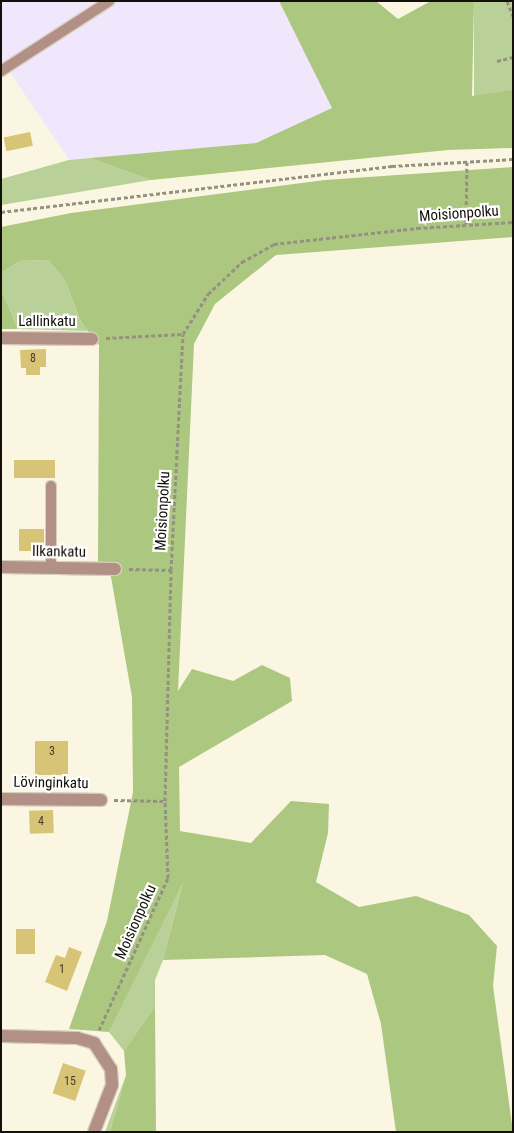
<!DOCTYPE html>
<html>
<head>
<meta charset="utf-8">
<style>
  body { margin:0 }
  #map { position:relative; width:514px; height:1133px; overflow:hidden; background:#fbf6e1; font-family:"Roboto Condensed",sans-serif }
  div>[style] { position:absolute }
  .commercial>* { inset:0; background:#f1e7fd }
  .green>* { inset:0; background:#bad099; transform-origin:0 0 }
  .forest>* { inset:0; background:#acc77f }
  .building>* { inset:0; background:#d8c477; transform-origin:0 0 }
  .path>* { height:3px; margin-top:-1.5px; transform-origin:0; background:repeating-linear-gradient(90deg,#959182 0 4px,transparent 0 6.5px) }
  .roads { filter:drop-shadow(1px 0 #d6d1be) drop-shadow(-1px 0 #d6d1be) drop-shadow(0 1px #d6d1be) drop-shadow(0 -1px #d6d1be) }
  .lane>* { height:10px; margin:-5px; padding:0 5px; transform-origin:5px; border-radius:5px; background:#b39086 }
  .street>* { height:12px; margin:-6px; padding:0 6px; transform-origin:6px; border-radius:6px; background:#b39086 }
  span { translate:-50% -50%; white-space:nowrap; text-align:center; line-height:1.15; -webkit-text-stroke:4.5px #fff; paint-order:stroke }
  .number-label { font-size:12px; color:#443d24 }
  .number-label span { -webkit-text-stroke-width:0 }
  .street-label { font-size:15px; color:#121009 }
  .frame { position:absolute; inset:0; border:2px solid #121009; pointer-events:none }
</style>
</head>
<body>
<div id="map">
  <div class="commercial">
    <div style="clip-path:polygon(1px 1px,279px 1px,333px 108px,256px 143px,69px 160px,5px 65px,1px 67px)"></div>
  </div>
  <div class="green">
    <div style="left:474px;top:1px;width:39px;height:96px"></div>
    <div style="clip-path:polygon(90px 158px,151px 180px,1px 205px,1px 179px,69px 160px)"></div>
    <div style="clip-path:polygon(48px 260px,65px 280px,81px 322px,88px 331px,18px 329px,1px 289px,1px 273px,20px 261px)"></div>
    <div style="clip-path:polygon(184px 878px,163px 960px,155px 980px,155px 1006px,124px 1051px,109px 1032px)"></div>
    <div style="clip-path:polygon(126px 1075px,110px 1132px,105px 1132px)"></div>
  </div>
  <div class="forest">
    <div style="clip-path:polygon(279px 1px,376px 1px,398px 19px,431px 1px,474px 1px,472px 96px,513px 90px,513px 148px,448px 150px,151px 180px,90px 158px,256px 143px,332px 108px)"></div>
    <div style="clip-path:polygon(513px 167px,513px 237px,276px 255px,215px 304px,194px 344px,178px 691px,192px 669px,233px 681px,262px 665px,290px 678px,292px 701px,179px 767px,180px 831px,251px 843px,291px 801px,329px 804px,328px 833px,316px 882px,359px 907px,416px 896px,469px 915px,497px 946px,493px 986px,513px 1132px,396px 1132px,381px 1024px,367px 974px,325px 955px,163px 960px,183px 882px,109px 1032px,69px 1029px,107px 921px,133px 792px,132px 697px,111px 577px,98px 563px,99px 345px,81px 322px,65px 280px,48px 260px,20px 261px,1px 273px,1px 227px,71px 213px,325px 180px)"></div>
    <div style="clip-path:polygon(1px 289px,18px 329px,1px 329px)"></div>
    <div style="clip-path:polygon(155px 1006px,156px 1132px,110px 1132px,126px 1075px,124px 1051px)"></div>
  </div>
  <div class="building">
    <div style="left:30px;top:132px;width:14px;height:27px;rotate:78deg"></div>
    <div style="clip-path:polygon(46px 349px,46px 367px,40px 367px,40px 375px,26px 375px,26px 368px,21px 368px,20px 350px)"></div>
    <div style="left:14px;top:460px;width:41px;height:18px"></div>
    <div style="left:19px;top:529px;width:25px;height:22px"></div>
    <div style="left:35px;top:741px;width:33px;height:34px"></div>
    <div style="left:53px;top:810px;width:23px;height:24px;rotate:88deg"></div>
    <div style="left:16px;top:929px;width:19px;height:25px"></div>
    <div style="clip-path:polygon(69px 947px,82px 952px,67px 991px,45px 982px,56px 955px,65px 958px)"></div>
    <div style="left:63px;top:1063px;width:24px;height:32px;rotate:19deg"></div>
  </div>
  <div class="path">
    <div style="left:507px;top:1px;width:16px;rotate:68deg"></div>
    <div style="left:497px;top:61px;width:16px;rotate:-14deg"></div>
    <div style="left:1px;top:212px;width:394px;rotate:-6.7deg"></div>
    <div style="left:392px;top:166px;width:121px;rotate:-3.3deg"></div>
    <div style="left:466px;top:224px;width:62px;rotate:-89.1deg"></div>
    <div style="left:106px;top:338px;width:77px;rotate:-3deg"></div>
    <div style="left:129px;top:569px;width:42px;rotate:1.4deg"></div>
    <div style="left:114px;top:800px;width:51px;rotate:1.1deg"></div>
    <div style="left:99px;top:1030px;width:167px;rotate:-65.6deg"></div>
    <div style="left:168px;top:878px;width:77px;rotate:-92.2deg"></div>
    <div style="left:165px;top:801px;width:231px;rotate:-88.5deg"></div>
    <div style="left:171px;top:570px;width:236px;rotate:-87.1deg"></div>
    <div style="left:183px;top:334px;width:47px;rotate:-58deg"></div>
    <div style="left:208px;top:294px;width:47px;rotate:-43.3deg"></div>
    <div style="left:242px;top:262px;width:37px;rotate:-29deg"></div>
    <div style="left:274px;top:244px;width:144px;rotate:-6.4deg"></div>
    <div style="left:417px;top:228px;width:96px;rotate:-3.6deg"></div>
  </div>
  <div class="roads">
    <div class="lane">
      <div style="left:1px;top:71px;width:129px;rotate:-32.9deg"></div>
      <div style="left:51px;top:568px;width:82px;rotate:-90deg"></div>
    </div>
    <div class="street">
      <div style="left:1px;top:338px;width:91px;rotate:0.6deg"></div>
      <div style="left:1px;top:567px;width:114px;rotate:1deg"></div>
      <div style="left:1px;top:799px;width:100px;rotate:0.6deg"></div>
      <div style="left:1px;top:1036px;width:76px;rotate:1.5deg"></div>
      <div style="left:77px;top:1038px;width:18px;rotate:16deg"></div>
      <div style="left:94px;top:1043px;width:31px;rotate:57deg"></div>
      <div style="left:111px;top:1069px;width:16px;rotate:86deg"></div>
      <div style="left:112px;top:1085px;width:50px;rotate:111deg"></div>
    </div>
  </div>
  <div class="number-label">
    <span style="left:33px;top:359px">8</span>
    <span style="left:52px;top:752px">3</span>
    <span style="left:41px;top:822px">4</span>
    <span style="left:62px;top:970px">1</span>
    <span style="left:70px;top:1082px">15</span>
  </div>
  <div class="street-label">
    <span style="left:459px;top:214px;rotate:-4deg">Moisionpolku</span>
    <span style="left:47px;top:322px">Lallinkatu</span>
    <span style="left:163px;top:511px;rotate:-87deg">Moisionpolku</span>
    <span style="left:59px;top:552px;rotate:1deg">Ilkankatu</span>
    <span style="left:51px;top:783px;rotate:1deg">Lövinginkatu</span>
    <span style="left:136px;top:922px;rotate:-66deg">Moisionpolku</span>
  </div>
  <div class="frame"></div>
</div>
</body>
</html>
